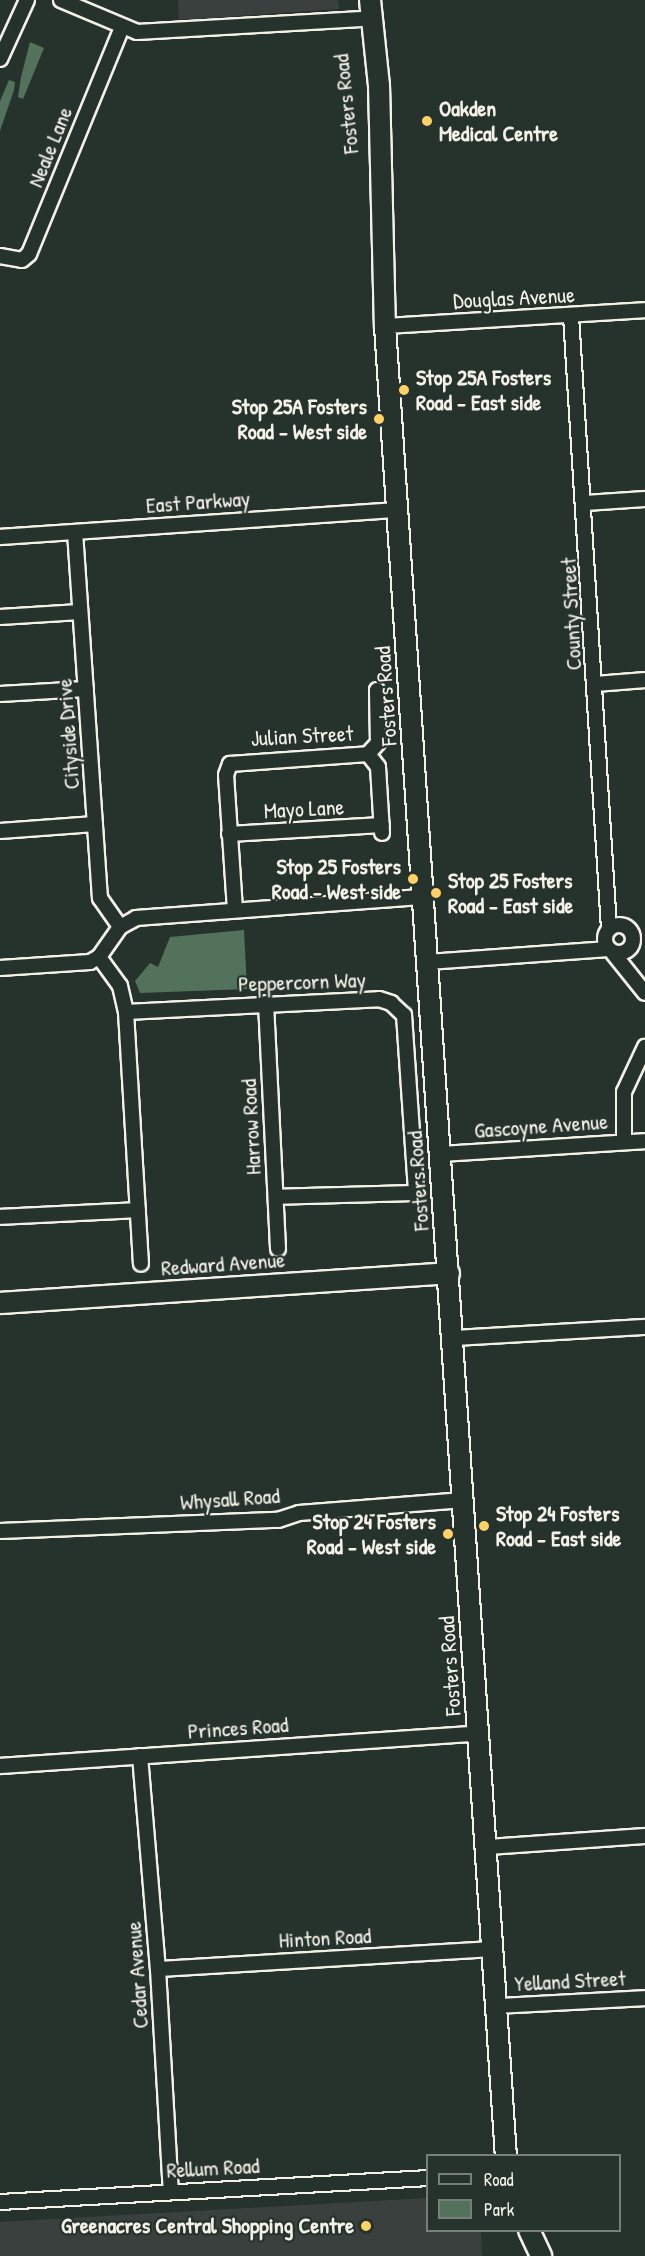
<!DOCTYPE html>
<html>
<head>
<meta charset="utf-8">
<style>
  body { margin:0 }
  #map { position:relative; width:645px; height:2256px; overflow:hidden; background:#26332d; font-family:"Patrick Hand",sans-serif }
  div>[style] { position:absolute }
  .built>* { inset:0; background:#3a403e }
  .green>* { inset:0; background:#52725c }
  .roads { filter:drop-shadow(2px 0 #f4f1e8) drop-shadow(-2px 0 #f4f1e8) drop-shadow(0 2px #f4f1e8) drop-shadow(0 -2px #f4f1e8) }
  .street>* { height:14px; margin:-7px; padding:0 7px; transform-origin:7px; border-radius:7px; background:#26332d }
  .street>.ring { margin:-7px; padding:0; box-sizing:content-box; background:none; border:14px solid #26332d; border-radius:50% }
  .secondary>* { height:20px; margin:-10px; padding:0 10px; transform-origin:10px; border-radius:10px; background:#26332d }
  .dots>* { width:16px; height:16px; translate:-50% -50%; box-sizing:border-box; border:3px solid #26332d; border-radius:50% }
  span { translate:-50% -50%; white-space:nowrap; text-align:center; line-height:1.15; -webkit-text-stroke:4.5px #26332d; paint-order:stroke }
  .street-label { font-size:22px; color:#f4f1e8 }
  .poi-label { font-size:22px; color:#f4f1e8; font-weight:700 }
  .left { translate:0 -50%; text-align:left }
  .right { translate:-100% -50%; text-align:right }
  .legend { position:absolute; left:426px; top:2154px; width:195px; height:78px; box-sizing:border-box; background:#26332d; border:2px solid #787f78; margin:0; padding:8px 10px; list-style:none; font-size:18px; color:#f4f1e8 }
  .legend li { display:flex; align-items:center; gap:12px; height:30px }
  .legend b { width:30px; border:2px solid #787f78 }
</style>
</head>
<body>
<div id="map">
  <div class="built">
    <div style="clip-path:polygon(178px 0,338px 0,339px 9px,179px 20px)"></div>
    <div style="clip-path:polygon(427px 2198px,428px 2230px,481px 2231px,482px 2256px,0 2256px,0 2222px)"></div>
  </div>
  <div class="green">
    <div style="clip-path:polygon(30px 42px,44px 48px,23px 99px,18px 97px,21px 77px)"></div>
    <div style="clip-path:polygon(9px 80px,15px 82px,14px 90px,0 131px,0 101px)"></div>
    <div style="clip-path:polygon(244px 930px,247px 989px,140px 993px,135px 981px,150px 963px,158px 967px,170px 937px)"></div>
  </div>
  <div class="roads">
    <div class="street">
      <div style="left:61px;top:0;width:82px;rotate:22.8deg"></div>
      <div style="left:137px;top:32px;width:225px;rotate:-3.3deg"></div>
      <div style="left:0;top:59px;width:65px;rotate:-65.4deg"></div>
      <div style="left:0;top:256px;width:22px;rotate:10deg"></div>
      <div style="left:22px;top:260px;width:9px;rotate:-41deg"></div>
      <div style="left:29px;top:254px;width:245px;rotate:-67.7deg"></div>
      <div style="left:571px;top:316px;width:614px;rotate:86.45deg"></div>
      <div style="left:385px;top:326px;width:260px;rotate:-3.5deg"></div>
      <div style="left:585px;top:503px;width:60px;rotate:-3.8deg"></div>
      <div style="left:75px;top:532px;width:367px;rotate:86.1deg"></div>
      <div style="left:100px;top:898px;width:35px;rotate:55deg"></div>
      <div style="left:0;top:537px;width:399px;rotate:-3.9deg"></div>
      <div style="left:0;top:617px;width:80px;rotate:-3.6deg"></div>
      <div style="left:596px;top:684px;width:49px;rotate:-4.7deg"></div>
      <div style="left:0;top:694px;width:86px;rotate:-3.3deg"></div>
      <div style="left:368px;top:754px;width:15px;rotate:-48deg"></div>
      <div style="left:378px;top:743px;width:53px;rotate:-91.1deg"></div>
      <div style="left:0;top:831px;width:95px;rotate:-4.2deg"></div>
      <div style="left:229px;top:834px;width:153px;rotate:-3.4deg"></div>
      <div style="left:235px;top:910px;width:135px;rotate:-93.8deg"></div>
      <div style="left:226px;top:775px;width:12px;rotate:-70deg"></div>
      <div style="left:230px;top:764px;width:138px;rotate:-4.1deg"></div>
      <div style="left:368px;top:754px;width:16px;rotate:52deg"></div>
      <div style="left:378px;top:767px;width:66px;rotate:86.5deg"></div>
      <div class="ring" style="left:605px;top:925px;width:14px;height:14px"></div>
      <div style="left:613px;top:953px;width:51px;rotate:51.3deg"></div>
      <div style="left:99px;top:957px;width:36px;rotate:54deg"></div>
      <div style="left:120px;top:986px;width:27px;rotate:77deg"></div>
      <div style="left:126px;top:1012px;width:252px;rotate:86.6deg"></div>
      <div style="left:428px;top:962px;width:181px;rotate:-4.1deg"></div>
      <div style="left:0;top:968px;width:90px;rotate:-3.8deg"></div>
      <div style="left:90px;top:962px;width:10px;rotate:-29deg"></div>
      <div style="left:99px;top:957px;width:37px;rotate:-55deg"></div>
      <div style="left:120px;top:927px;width:18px;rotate:-29deg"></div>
      <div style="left:136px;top:918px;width:289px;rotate:-4.2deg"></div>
      <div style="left:266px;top:1003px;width:246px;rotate:87.2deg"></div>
      <div style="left:126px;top:1012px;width:253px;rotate:-2.9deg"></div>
      <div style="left:379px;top:999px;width:13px;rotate:18deg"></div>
      <div style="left:391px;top:1003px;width:18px;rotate:43deg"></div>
      <div style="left:404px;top:1015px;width:178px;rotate:86.1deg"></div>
      <div style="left:416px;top:1193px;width:140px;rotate:178.4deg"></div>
      <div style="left:624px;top:1142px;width:50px;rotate:-90deg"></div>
      <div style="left:624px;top:1092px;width:50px;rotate:-65deg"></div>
      <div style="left:440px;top:1154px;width:205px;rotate:-3.6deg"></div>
      <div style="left:0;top:1217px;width:138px;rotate:-2.9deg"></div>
      <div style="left:453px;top:1338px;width:192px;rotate:-3.3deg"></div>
      <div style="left:0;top:1531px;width:278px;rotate:-2.3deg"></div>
      <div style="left:278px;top:1520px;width:22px;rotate:-18deg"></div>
      <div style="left:299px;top:1513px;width:165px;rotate:-4.5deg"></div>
      <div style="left:140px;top:1756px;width:214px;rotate:85.2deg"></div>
      <div style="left:158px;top:1969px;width:223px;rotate:86.7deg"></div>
      <div style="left:0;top:1766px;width:479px;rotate:-3.9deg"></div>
      <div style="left:488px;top:1847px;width:157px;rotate:-4deg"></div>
      <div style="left:158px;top:1969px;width:337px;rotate:-3.4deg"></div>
      <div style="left:498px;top:2006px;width:147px;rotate:-3.1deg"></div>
      <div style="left:0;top:2202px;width:429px;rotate:-3.2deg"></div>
    </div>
    <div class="secondary">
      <div style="left:370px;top:0;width:85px;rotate:84deg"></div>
      <div style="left:379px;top:85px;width:241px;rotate:88.6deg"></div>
      <div style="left:385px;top:326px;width:1834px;rotate:86.22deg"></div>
      <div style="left:0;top:1303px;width:450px;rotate:-3.8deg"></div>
      <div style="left:529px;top:2230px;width:29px;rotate:65deg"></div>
    </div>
  </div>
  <div class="dots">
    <div style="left:427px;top:121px;background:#ffd166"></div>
    <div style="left:404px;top:390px;background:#ffd166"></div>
    <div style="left:379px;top:419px;background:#ffd166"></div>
    <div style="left:413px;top:879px;background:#ffd166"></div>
    <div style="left:436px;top:893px;background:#ffd166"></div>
    <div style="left:484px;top:1526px;background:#ffd166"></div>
    <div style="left:448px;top:1534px;background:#ffd166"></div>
    <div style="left:366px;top:2226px;background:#ffd166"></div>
  </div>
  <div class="street-label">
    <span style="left:346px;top:104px;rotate:-96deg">Fosters Road</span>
    <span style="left:50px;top:147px;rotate:-68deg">Neale Lane</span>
    <span style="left:514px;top:298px;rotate:-3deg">Douglas Avenue</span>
    <span style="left:198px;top:502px;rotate:-4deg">East Parkway</span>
    <span style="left:571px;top:614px;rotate:-93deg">County Street</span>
    <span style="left:386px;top:696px;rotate:-94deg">Fosters Road</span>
    <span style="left:68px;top:734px;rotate:-94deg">Cityside Drive</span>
    <span style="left:302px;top:736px;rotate:-3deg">Julian Street</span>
    <span style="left:304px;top:809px;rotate:-3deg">Mayo Lane</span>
    <span style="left:302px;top:982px;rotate:-2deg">Peppercorn Way</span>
    <span style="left:541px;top:1126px;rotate:-4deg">Gascoyne Avenue</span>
    <span style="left:251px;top:1127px;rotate:-93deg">Harrow Road</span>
    <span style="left:418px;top:1181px;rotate:-94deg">Fosters Road</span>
    <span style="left:223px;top:1264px;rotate:-4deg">Redward Avenue</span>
    <span style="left:230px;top:1499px;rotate:-4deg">Whysall Road</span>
    <span style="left:450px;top:1666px;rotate:-94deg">Fosters Road</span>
    <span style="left:238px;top:1728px;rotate:-4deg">Princes Road</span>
    <span style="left:325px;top:1938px;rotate:-3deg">Hinton Road</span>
    <span style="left:137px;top:1975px;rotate:-94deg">Cedar Avenue</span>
    <span style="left:570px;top:1981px;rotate:-3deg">Yelland Street</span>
    <span style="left:213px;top:2168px;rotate:-3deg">Rellum Road</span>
  </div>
  <div class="poi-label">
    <span class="left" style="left:439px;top:121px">Oakden<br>Medical Centre</span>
    <span class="left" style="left:416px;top:390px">Stop 25A Fosters<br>Road - East side</span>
    <span class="right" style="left:367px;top:419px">Stop 25A Fosters<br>Road - West side</span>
    <span class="right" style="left:401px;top:879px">Stop 25 Fosters<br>Road - West side</span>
    <span class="left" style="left:448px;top:893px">Stop 25 Fosters<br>Road - East side</span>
    <span class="left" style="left:496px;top:1526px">Stop 24 Fosters<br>Road - East side</span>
    <span class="right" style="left:436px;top:1534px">Stop 24 Fosters<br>Road - West side</span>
    <span class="right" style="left:354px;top:2226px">Greenacres Central Shopping Centre</span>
  </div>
  <ul class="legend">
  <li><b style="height:8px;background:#26332d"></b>Road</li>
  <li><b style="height:16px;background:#52725c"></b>Park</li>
  </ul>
</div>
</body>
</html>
